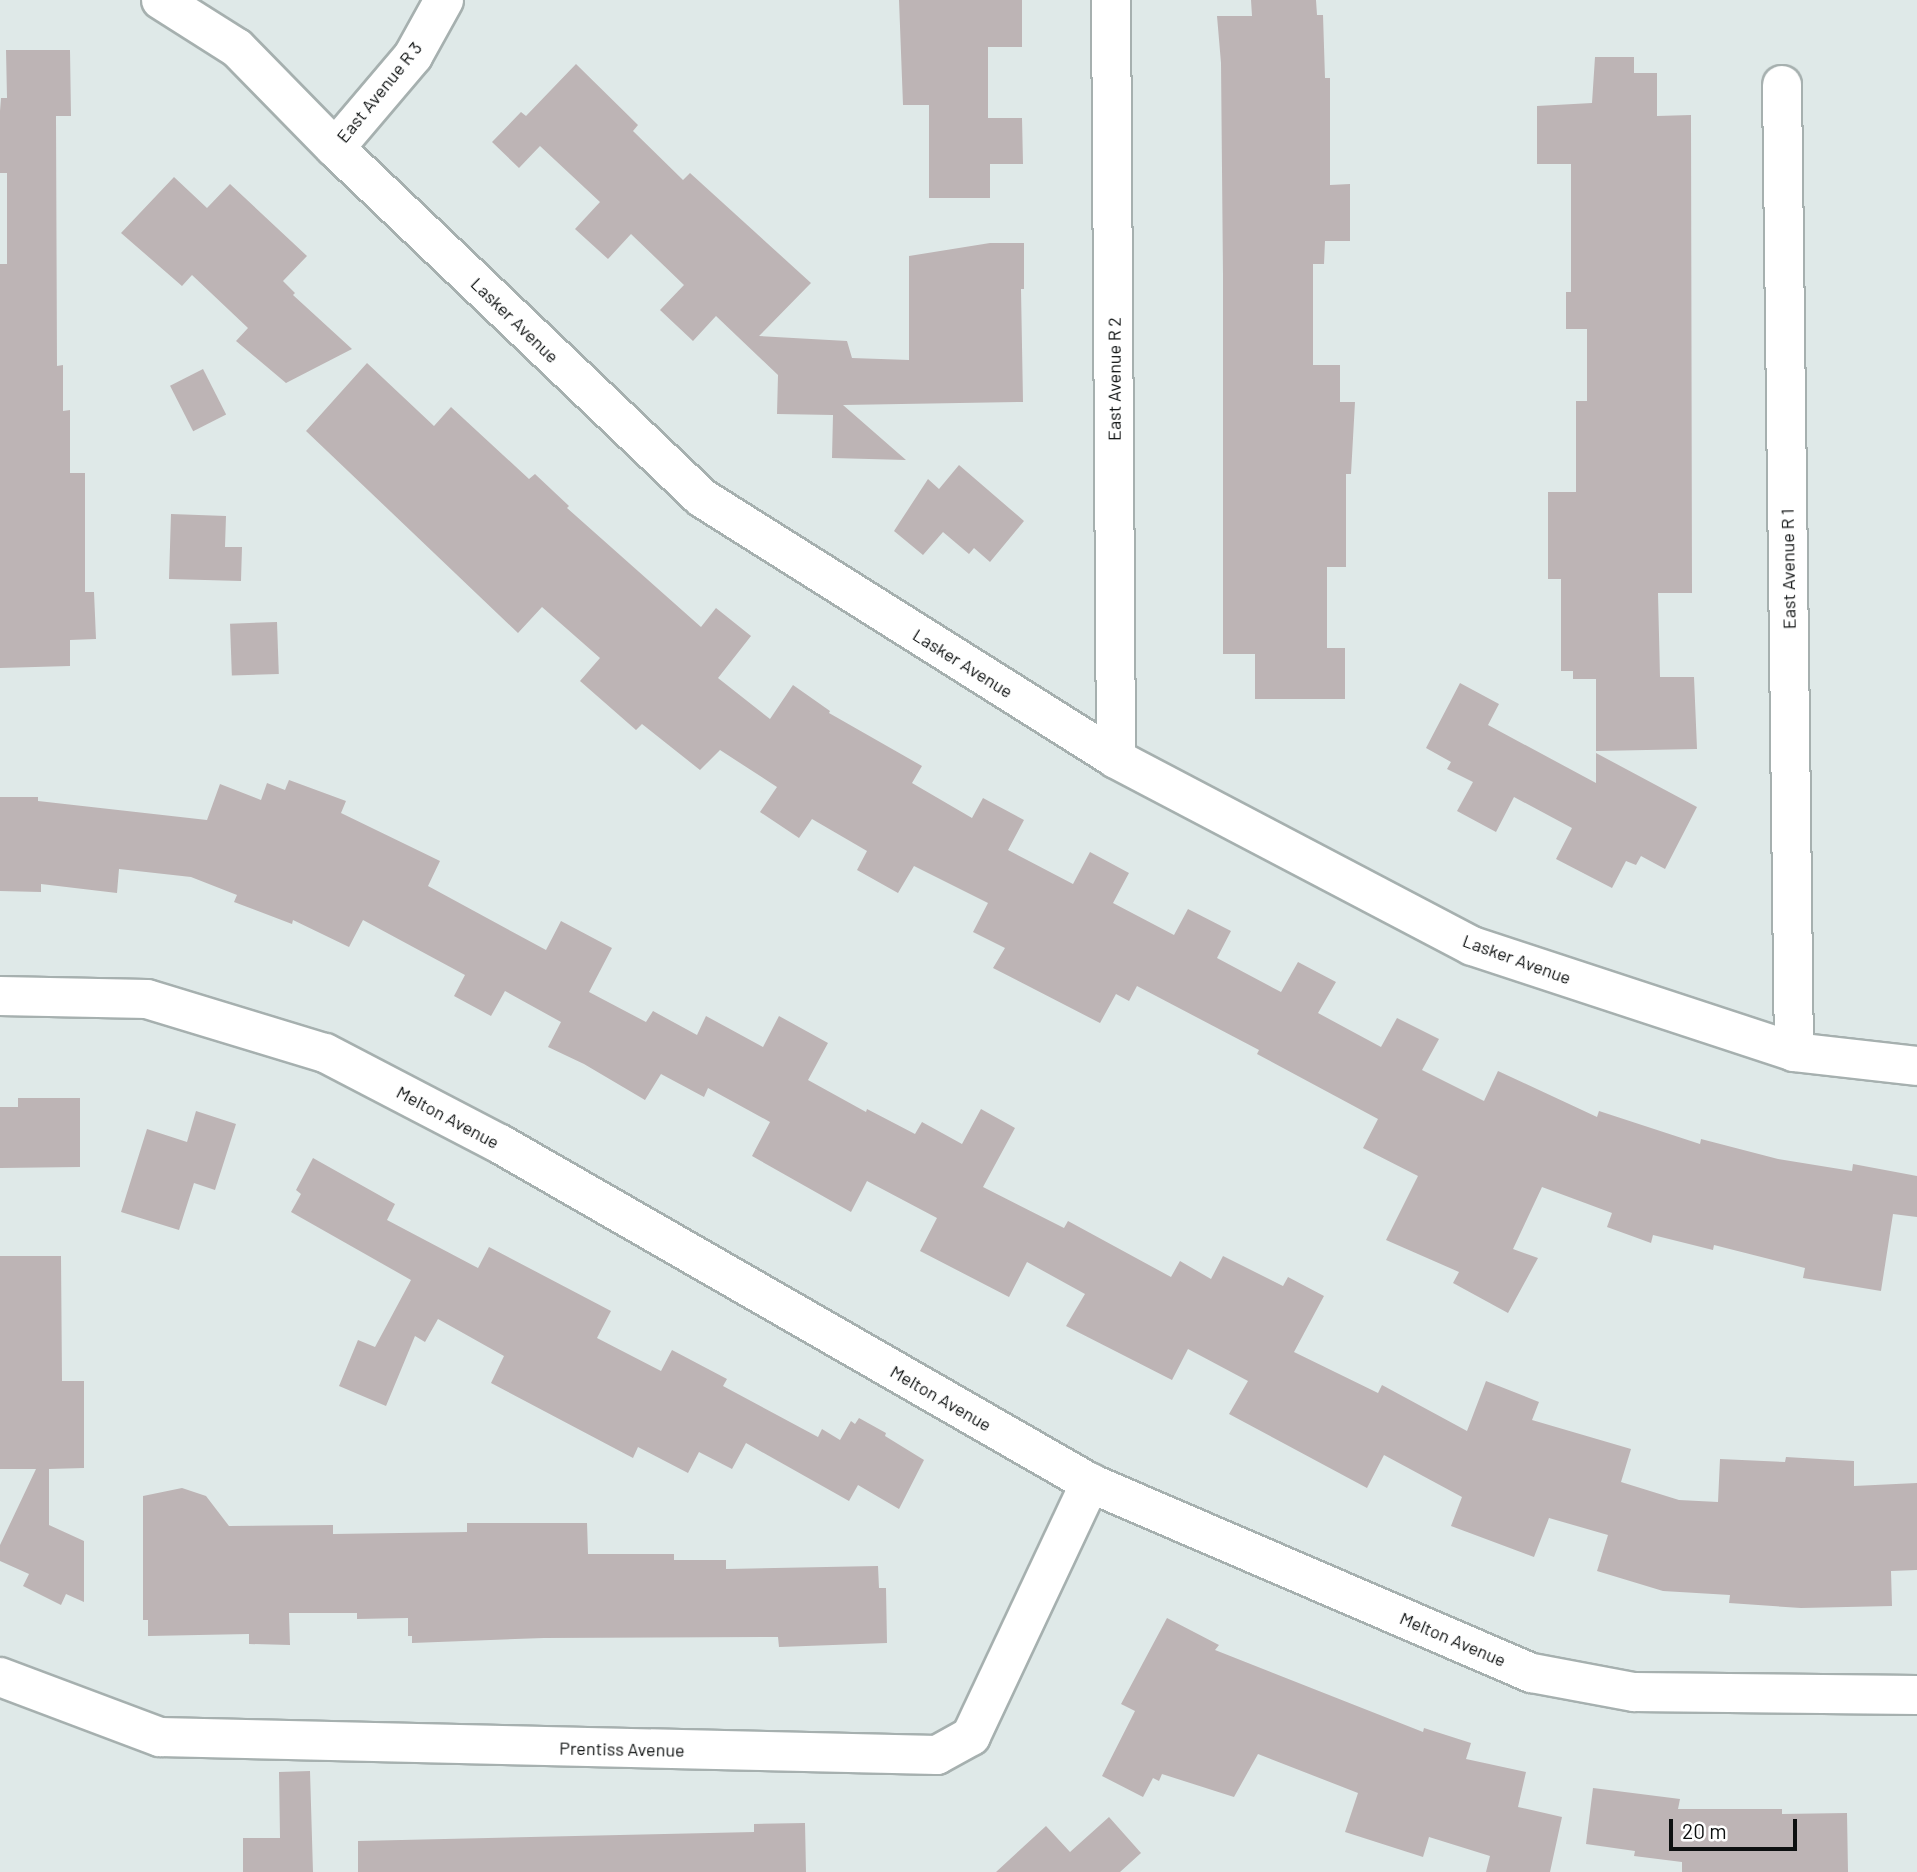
<!DOCTYPE html>
<html>
<head>
<meta charset="utf-8">
<style>
  body { margin:0 }
  #map { position:relative; width:1917px; height:1872px; overflow:hidden; background:#dfe9e8; font-family:Barlow,sans-serif }
  div>[style] { position:absolute }
  .building>* { inset:0; background:#bdb4b5; transform-origin:0 0 }
  .roads { filter:drop-shadow(2px 0 #a6b0af) drop-shadow(-2px 0 #a6b0af) drop-shadow(0 2px #a6b0af) drop-shadow(0 -2px #a6b0af) }
  .minor>* { height:38px; margin:-19px; padding:0 19px; transform-origin:19px; border-radius:19px; background:#fff }
  span { translate:-50% -50%; white-space:nowrap; text-align:center; line-height:1.15; -webkit-text-stroke:7px #fff; paint-order:stroke }
  .street-label { font-size:18px; color:#0d1010 }
  .scale { position:absolute; left:1669px; top:1819px; width:128px; height:32px; box-sizing:border-box; border:4px solid #0d1010; border-top:0; padding-left:9px; font-size:21px; line-height:24px; white-space:nowrap; color:#0d1010; -webkit-text-stroke:5px #fff; paint-order:stroke }
</style>
</head>
<body>
<div id="map">
  <div class="building">
    <div style="clip-path:polygon(899px 0,1022px 0,1022px 47px,988px 47px,988px 118px,1022px 118px,1023px 164px,990px 164px,990px 198px,929px 198px,929px 105px,903px 105px)"></div>
    <div style="clip-path:polygon(1251px 0,1316px 0,1317px 15px,1323px 15px,1325px 78px,1330px 78px,1330px 185px,1350px 184px,1350px 241px,1325px 241px,1324px 264px,1313px 264px,1313px 365px,1340px 365px,1340px 402px,1355px 402px,1351px 474px,1346px 474px,1346px 567px,1327px 567px,1327px 648px,1345px 648px,1345px 699px,1255px 699px,1255px 654px,1223px 654px,1223px 277px,1221px 63px,1217px 16px,1252px 16px)"></div>
    <div style="clip-path:polygon(6px 50px,70px 50px,71px 116px,56px 116px,57px 366px,63px 365px,63px 411px,70px 410px,70px 473px,85px 473px,85px 592px,94px 592px,96px 639px,70px 640px,70px 666px,0 668px,0 264px,7px 264px,7px 173px,0 173px,0 111px,1px 98px,7px 98px)"></div>
    <div style="clip-path:polygon(1595px 57px,1634px 57px,1634px 73px,1657px 73px,1657px 116px,1691px 115px,1692px 593px,1658px 593px,1660px 677px,1694px 677px,1697px 749px,1596px 751px,1596px 679px,1573px 679px,1573px 671px,1561px 671px,1561px 579px,1548px 579px,1548px 492px,1576px 492px,1576px 401px,1587px 401px,1587px 329px,1566px 329px,1566px 292px,1571px 292px,1571px 164px,1537px 164px,1537px 106px,1592px 103px)"></div>
    <div style="clip-path:polygon(576px 64px,638px 125px,633px 131px,683px 180px,690px 173px,811px 283px,759px 336px,847px 341px,852px 358px,909px 360px,909px 256px,990px 243px,1024px 243px,1024px 289px,1021px 289px,1023px 402px,843px 405px,906px 460px,832px 458px,833px 415px,777px 414px,778px 375px,716px 316px,693px 341px,660px 310px,684px 285px,631px 234px,608px 259px,575px 229px,600px 202px,540px 146px,519px 168px,492px 142px,521px 112px,526px 116px)"></div>
    <div style="clip-path:polygon(174px 177px,207px 208px,230px 184px,307px 256px,283px 281px,295px 293px,293px 295px,352px 349px,286px 383px,236px 341px,248px 328px,192px 275px,182px 286px,121px 233px)"></div>
    <div style="clip-path:polygon(367px 363px,434px 426px,451px 407px,529px 479px,535px 474px,569px 506px,567px 508px,701px 627px,716px 608px,751px 636px,718px 678px,770px 719px,793px 685px,830px 711px,829px 713px,922px 766px,912px 783px,972px 818px,983px 798px,1024px 820px,1008px 850px,1073px 884px,1090px 852px,1129px 873px,1113px 903px,1174px 935px,1188px 909px,1231px 931px,1217px 958px,1281px 992px,1298px 962px,1336px 982px,1318px 1013px,1381px 1047px,1397px 1018px,1439px 1039px,1422px 1070px,1484px 1101px,1498px 1071px,1597px 1117px,1599px 1111px,1700px 1144px,1701px 1139px,1778px 1159px,1852px 1171px,1853px 1164px,1917px 1176px,1917px 1217px,1893px 1214px,1881px 1291px,1803px 1278px,1805px 1268px,1714px 1245px,1713px 1250px,1653px 1235px,1651px 1243px,1607px 1227px,1612px 1213px,1542px 1187px,1513px 1249px,1538px 1258px,1508px 1313px,1453px 1283px,1459px 1272px,1386px 1240px,1418px 1176px,1363px 1148px,1378px 1119px,1257px 1054px,1259px 1050px,1137px 986px,1129px 1001px,1116px 994px,1100px 1023px,993px 968px,1005px 948px,973px 932px,988px 903px,914px 866px,898px 893px,857px 870px,867px 851px,812px 819px,799px 838px,760px 812px,777px 787px,720px 750px,700px 770px,642px 724px,636px 730px,580px 681px,600px 658px,542px 607px,518px 633px,306px 431px)"></div>
    <div style="left:203px;top:369px;width:51px;height:37px;rotate:63deg"></div>
    <div style="clip-path:polygon(959px 465px,1024px 521px,990px 562px,974px 548px,969px 554px,943px 532px,923px 555px,894px 531px,928px 479px,939px 489px)"></div>
    <div style="clip-path:polygon(171px 514px,226px 516px,225px 547px,242px 547px,241px 581px,169px 579px)"></div>
    <div style="left:277px;top:622px;width:52px;height:47px;rotate:88deg"></div>
    <div style="clip-path:polygon(1460px 683px,1499px 704px,1488px 725px,1596px 783px,1596px 753px,1697px 807px,1665px 869px,1641px 856px,1636px 865px,1626px 861px,1612px 888px,1556px 859px,1572px 828px,1514px 797px,1496px 832px,1457px 811px,1473px 782px,1447px 769px,1451px 762px,1426px 748px)"></div>
    <div style="clip-path:polygon(289px 780px,346px 801px,341px 813px,440px 861px,428px 886px,546px 950px,561px 921px,612px 948px,589px 992px,646px 1022px,653px 1011px,697px 1035px,706px 1016px,763px 1047px,779px 1016px,828px 1043px,808px 1080px,866px 1112px,867px 1109px,915px 1134px,922px 1122px,962px 1144px,981px 1109px,1015px 1128px,983px 1187px,1064px 1228px,1068px 1221px,1171px 1277px,1180px 1261px,1211px 1279px,1223px 1256px,1283px 1286px,1288px 1277px,1324px 1296px,1294px 1352px,1378px 1393px,1382px 1385px,1467px 1431px,1486px 1381px,1539px 1402px,1532px 1420px,1631px 1449px,1621px 1482px,1679px 1500px,1718px 1502px,1720px 1459px,1785px 1462px,1786px 1457px,1854px 1461px,1854px 1486px,1917px 1483px,1917px 1570px,1891px 1571px,1892px 1606px,1801px 1608px,1729px 1603px,1730px 1595px,1663px 1591px,1597px 1571px,1608px 1535px,1549px 1518px,1534px 1557px,1451px 1526px,1462px 1497px,1384px 1455px,1367px 1488px,1229px 1414px,1248px 1381px,1188px 1349px,1172px 1380px,1066px 1326px,1085px 1294px,1027px 1262px,1009px 1297px,920px 1251px,937px 1218px,867px 1181px,851px 1212px,752px 1156px,770px 1122px,708px 1088px,704px 1097px,661px 1074px,645px 1100px,584px 1064px,548px 1047px,561px 1022px,505px 991px,491px 1016px,454px 996px,465px 975px,363px 920px,349px 947px,293px 920px,292px 924px,234px 902px,237px 895px,191px 877px,119px 869px,117px 893px,41px 884px,41px 892px,0 891px,0 797px,38px 797px,38px 801px,207px 820px,220px 784px,261px 800px,267px 783px,285px 790px)"></div>
    <div style="clip-path:polygon(18px 1098px,80px 1098px,80px 1167px,0 1168px,0 1107px,18px 1107px)"></div>
    <div style="clip-path:polygon(196px 1111px,236px 1124px,215px 1190px,194px 1183px,179px 1230px,121px 1212px,147px 1129px,187px 1142px)"></div>
    <div style="clip-path:polygon(313px 1158px,395px 1204px,387px 1220px,478px 1268px,489px 1247px,611px 1311px,597px 1338px,661px 1371px,672px 1350px,727px 1379px,723px 1386px,818px 1437px,822px 1429px,840px 1440px,851px 1421px,855px 1424px,859px 1418px,886px 1433px,885px 1436px,924px 1460px,899px 1509px,858px 1485px,849px 1501px,746px 1443px,732px 1469px,699px 1452px,688px 1473px,638px 1447px,633px 1458px,491px 1383px,504px 1356px,438px 1319px,425px 1342px,415px 1336px,386px 1406px,339px 1386px,358px 1340px,375px 1347px,411px 1280px,291px 1212px,301px 1194px,296px 1190px)"></div>
    <div style="clip-path:polygon(0 1256px,61px 1256px,62px 1381px,84px 1381px,84px 1468px,49px 1469px,49px 1525px,84px 1541px,84px 1602px,66px 1594px,61px 1605px,23px 1586px,29px 1574px,0 1561px,0 1545px,36px 1469px,0 1469px)"></div>
    <div style="clip-path:polygon(182px 1488px,206px 1496px,229px 1526px,333px 1525px,333px 1534px,467px 1532px,467px 1523px,587px 1523px,588px 1554px,674px 1554px,674px 1560px,726px 1560px,726px 1569px,878px 1566px,879px 1588px,886px 1588px,887px 1643px,779px 1647px,778px 1637px,544px 1638px,412px 1643px,412px 1636px,408px 1636px,408px 1618px,357px 1619px,357px 1613px,289px 1613px,290px 1645px,249px 1644px,249px 1634px,148px 1636px,148px 1620px,143px 1620px,143px 1496px)"></div>
    <div style="clip-path:polygon(1167px 1618px,1219px 1645px,1215px 1650px,1423px 1732px,1424px 1728px,1471px 1743px,1466px 1759px,1526px 1772px,1518px 1807px,1562px 1817px,1550px 1872px,1486px 1872px,1490px 1856px,1429px 1837px,1423px 1857px,1345px 1832px,1358px 1793px,1258px 1754px,1234px 1797px,1162px 1774px,1159px 1781px,1153px 1778px,1143px 1797px,1102px 1776px,1135px 1711px,1121px 1704px)"></div>
    <div style="clip-path:polygon(310px 1771px,313px 1872px,243px 1872px,243px 1838px,280px 1838px,279px 1772px)"></div>
    <div style="clip-path:polygon(1593px 1788px,1680px 1799px,1678px 1809px,1782px 1809px,1782px 1814px,1847px 1813px,1848px 1872px,1682px 1872px,1682px 1862px,1634px 1856px,1635px 1851px,1586px 1844px)"></div>
    <div style="clip-path:polygon(1109px 1817px,1141px 1853px,1120px 1872px,996px 1872px,1046px 1826px,1070px 1852px)"></div>
    <div style="clip-path:polygon(805px 1823px,806px 1872px,358px 1872px,358px 1841px,754px 1832px,754px 1824px)"></div>
  </div>
  <div class="roads">
    <div class="minor">
      <div style="left:161px;top:0;width:90px;rotate:32.3deg"></div>
      <div style="left:237px;top:48px;width:140px;rotate:45.6deg"></div>
      <div style="left:335px;top:148px;width:507px;rotate:43.64deg"></div>
      <div style="left:702px;top:498px;width:489px;rotate:32.2deg"></div>
      <div style="left:1116px;top:759px;width:402px;rotate:27.7deg"></div>
      <div style="left:1472px;top:946px;width:339px;rotate:18.2deg"></div>
      <div style="left:1794px;top:1052px;width:124px;rotate:6.5deg"></div>
      <div style="left:1111px;top:0;width:759px;rotate:89.62deg"></div>
      <div style="left:1782px;top:85px;width:967px;rotate:89.29deg"></div>
      <div style="left:335px;top:148px;width:121px;rotate:-49.7deg"></div>
      <div style="left:413px;top:56px;width:64px;rotate:-61deg"></div>
      <div style="left:0;top:996px;width:147px;rotate:1.2deg"></div>
      <div style="left:147px;top:999px;width:186px;rotate:16.9deg"></div>
      <div style="left:325px;top:1053px;width:197px;rotate:27.5deg"></div>
      <div style="left:500px;top:1144px;width:680px;rotate:29.88deg"></div>
      <div style="left:1090px;top:1483px;width:481px;rotate:23.3deg"></div>
      <div style="left:1532px;top:1673px;width:104px;rotate:10.6deg"></div>
      <div style="left:1634px;top:1692px;width:283px;rotate:0.6deg"></div>
      <div style="left:0;top:1677px;width:171px;rotate:20.6deg"></div>
      <div style="left:160px;top:1737px;width:777px;rotate:1.33deg"></div>
      <div style="left:937px;top:1755px;width:39px;rotate:-29deg"></div>
      <div style="left:971px;top:1736px;width:280px;rotate:-64.8deg"></div>
    </div>
  </div>
  <div class="street-label">
    <span style="left:379px;top:92px;rotate:-51deg">East Avenue R 3</span>
    <span style="left:515px;top:320px;rotate:44deg">Lasker Avenue</span>
    <span style="left:1114px;top:379px;rotate:-90deg">East Avenue R 2</span>
    <span style="left:1788px;top:569px;rotate:-91deg">East Avenue R 1</span>
    <span style="left:963px;top:663px;rotate:32deg">Lasker Avenue</span>
    <span style="left:1517px;top:959px;rotate:20deg">Lasker Avenue</span>
    <span style="left:448px;top:1117px;rotate:28deg">Melton Avenue</span>
    <span style="left:941px;top:1398px;rotate:30deg">Melton Avenue</span>
    <span style="left:1453px;top:1639px;rotate:23deg">Melton Avenue</span>
    <span style="left:622px;top:1749px;rotate:1deg">Prentiss Avenue</span>
  </div>
  <div class="scale">20 m</div>
</div>
</body>
</html>
